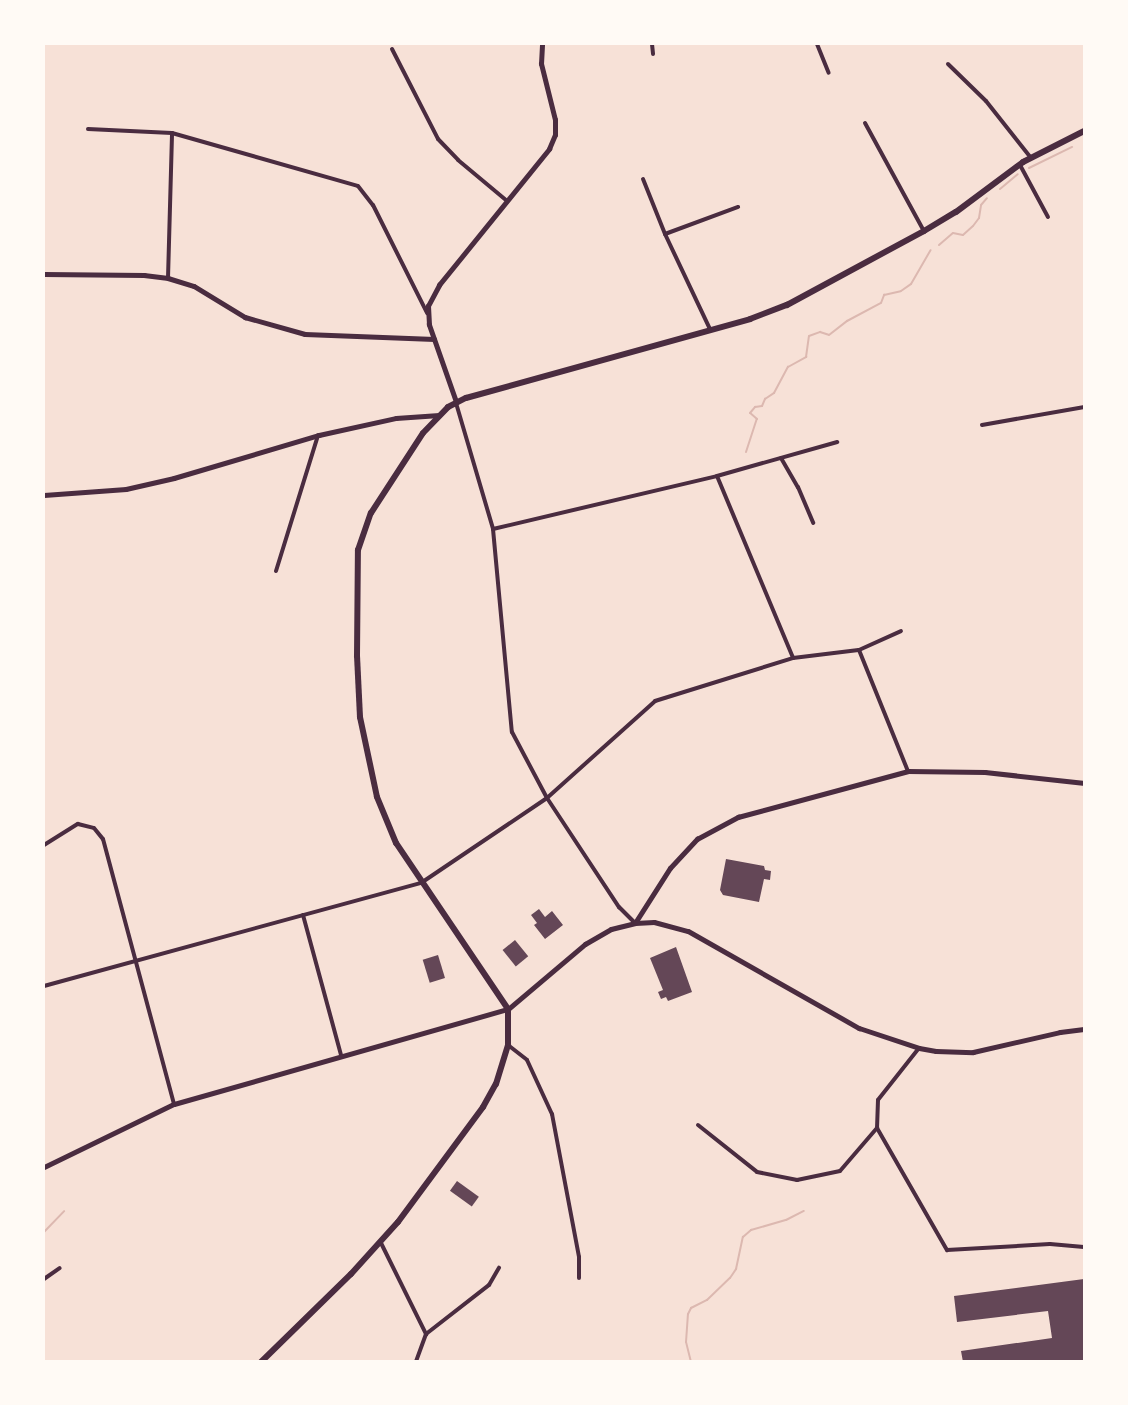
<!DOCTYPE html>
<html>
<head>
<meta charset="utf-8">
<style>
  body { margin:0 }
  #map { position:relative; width:1128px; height:1405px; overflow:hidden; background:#f7e1d7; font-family:"Titillium Web",sans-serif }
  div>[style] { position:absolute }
  .stream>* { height:2px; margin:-1px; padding:0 1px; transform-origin:1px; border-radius:1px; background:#dcb8b0 }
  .building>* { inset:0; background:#644757; transform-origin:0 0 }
  .minor>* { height:4px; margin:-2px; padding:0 2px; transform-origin:2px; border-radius:2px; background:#4a2c40 }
  .tertiary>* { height:4.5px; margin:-2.25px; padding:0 2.25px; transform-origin:2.25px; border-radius:2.25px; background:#4a2c40 }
  .secondary>* { height:5px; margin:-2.5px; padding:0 2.5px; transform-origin:2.5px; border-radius:2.5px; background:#4a2c40 }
  .primary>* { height:6px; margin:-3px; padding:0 3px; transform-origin:3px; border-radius:3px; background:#4a2c40 }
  span { translate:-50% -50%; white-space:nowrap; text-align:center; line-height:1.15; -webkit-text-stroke:4.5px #fffaf5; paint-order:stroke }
  .frame { position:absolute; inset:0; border:45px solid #fffaf5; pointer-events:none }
</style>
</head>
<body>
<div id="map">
  <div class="stream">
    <div style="left:1029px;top:168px;width:48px;rotate:-26deg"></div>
    <div style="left:1000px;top:189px;width:23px;rotate:-40deg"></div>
    <div style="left:939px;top:245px;width:18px;rotate:-41deg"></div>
    <div style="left:953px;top:233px;width:10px;rotate:11deg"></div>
    <div style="left:963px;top:235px;width:13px;rotate:-42deg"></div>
    <div style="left:973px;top:226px;width:10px;rotate:-53deg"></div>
    <div style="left:979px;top:218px;width:13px;rotate:-81deg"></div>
    <div style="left:981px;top:205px;width:9px;rotate:-49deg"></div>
    <div style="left:746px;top:452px;width:35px;rotate:-72deg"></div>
    <div style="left:757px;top:419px;width:9px;rotate:-139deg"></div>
    <div style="left:750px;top:413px;width:8px;rotate:-50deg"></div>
    <div style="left:755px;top:407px;width:7px;rotate:-8deg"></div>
    <div style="left:762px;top:406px;width:8px;rotate:-67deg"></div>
    <div style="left:765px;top:399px;width:11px;rotate:-34deg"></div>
    <div style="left:774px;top:393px;width:30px;rotate:-62deg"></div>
    <div style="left:788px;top:367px;width:21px;rotate:-29deg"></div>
    <div style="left:806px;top:357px;width:21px;rotate:-82deg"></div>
    <div style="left:809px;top:336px;width:12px;rotate:-20deg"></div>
    <div style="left:820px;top:332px;width:9px;rotate:18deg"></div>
    <div style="left:829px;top:335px;width:23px;rotate:-38deg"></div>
    <div style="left:847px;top:321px;width:38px;rotate:-28deg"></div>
    <div style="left:881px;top:303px;width:9px;rotate:-69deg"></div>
    <div style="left:884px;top:295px;width:17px;rotate:-13deg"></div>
    <div style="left:901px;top:291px;width:12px;rotate:-35deg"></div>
    <div style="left:911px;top:284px;width:39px;rotate:-60deg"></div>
    <div style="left:44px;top:1232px;width:29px;rotate:-46deg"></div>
    <div style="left:691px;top:1362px;width:21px;rotate:-104deg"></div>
    <div style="left:686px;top:1342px;width:28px;rotate:-86deg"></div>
    <div style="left:688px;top:1314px;width:7px;rotate:-63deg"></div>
    <div style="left:691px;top:1308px;width:18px;rotate:-27deg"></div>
    <div style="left:707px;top:1300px;width:32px;rotate:-44deg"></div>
    <div style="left:730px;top:1278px;width:11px;rotate:-56deg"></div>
    <div style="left:736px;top:1269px;width:33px;rotate:-78deg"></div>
    <div style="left:743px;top:1237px;width:11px;rotate:-41deg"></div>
    <div style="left:751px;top:1230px;width:36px;rotate:-16deg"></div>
    <div style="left:786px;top:1220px;width:20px;rotate:-27deg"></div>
  </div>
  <div class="building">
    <div style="clip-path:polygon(726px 859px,764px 866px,765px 870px,771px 871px,770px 880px,764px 879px,759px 902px,723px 895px,720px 890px)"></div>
    <div style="clip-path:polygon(539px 909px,545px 917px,552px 911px,563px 925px,545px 939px,534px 925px,537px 923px,531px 915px)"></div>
    <div style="left:515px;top:940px;width:21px;height:16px;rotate:51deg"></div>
    <div style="clip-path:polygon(676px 947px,692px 992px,668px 1001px,666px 997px,661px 999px,658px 992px,663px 990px,650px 958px)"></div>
    <div style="left:438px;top:955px;width:24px;height:16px;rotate:73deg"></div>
    <div style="left:457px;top:1181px;width:27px;height:12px;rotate:36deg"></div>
    <div style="clip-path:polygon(1084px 1279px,1084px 1362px,963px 1362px,961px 1351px,1052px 1338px,1048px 1311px,957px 1322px,954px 1296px)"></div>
  </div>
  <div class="minor">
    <div style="left:652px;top:44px;width:10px;rotate:84deg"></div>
    <div style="left:817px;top:44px;width:31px;rotate:68deg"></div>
    <div style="left:392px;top:49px;width:101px;rotate:62.9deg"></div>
    <div style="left:438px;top:139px;width:29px;rotate:46deg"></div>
    <div style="left:458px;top:160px;width:64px;rotate:39.9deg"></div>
    <div style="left:948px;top:64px;width:53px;rotate:44.2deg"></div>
    <div style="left:986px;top:101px;width:73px;rotate:51.7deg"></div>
    <div style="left:865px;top:123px;width:123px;rotate:61.4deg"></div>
    <div style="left:88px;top:129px;width:84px;rotate:2.7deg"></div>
    <div style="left:172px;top:133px;width:193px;rotate:15.9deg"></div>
    <div style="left:358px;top:186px;width:24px;rotate:52deg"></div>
    <div style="left:373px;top:205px;width:121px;rotate:63.4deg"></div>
    <div style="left:1020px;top:165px;width:59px;rotate:61.7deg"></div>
    <div style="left:643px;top:179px;width:59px;rotate:68.2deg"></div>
    <div style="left:665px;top:234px;width:105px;rotate:64.7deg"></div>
    <div style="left:665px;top:234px;width:78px;rotate:-20.3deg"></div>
    <div style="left:168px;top:278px;width:145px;rotate:-88.4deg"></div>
    <div style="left:456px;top:403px;width:131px;rotate:73.6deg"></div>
    <div style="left:493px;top:529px;width:204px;rotate:84.7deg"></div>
    <div style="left:512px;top:732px;width:75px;rotate:62.1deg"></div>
    <div style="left:547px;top:798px;width:131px;rotate:56.6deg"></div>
    <div style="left:619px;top:907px;width:23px;rotate:45deg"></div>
    <div style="left:982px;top:425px;width:104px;rotate:-10deg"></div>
    <div style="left:781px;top:458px;width:34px;rotate:60deg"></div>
    <div style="left:798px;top:487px;width:39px;rotate:67deg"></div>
    <div style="left:717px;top:476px;width:197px;rotate:67.3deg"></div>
    <div style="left:493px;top:529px;width:230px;rotate:-13.3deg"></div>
    <div style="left:717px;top:476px;width:125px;rotate:-15.8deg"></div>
    <div style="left:276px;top:571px;width:142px;rotate:-72.8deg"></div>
    <div style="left:859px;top:650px;width:131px;rotate:68deg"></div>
    <div style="left:44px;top:845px;width:40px;rotate:-32deg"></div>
    <div style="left:78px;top:824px;width:16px;rotate:14deg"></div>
    <div style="left:94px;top:828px;width:14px;rotate:51deg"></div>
    <div style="left:103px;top:839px;width:274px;rotate:75deg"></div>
    <div style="left:303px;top:915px;width:145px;rotate:74.8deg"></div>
    <div style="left:44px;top:986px;width:391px;rotate:-15.3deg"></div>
    <div style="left:421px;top:883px;width:152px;rotate:-34deg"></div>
    <div style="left:547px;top:798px;width:145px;rotate:-41.9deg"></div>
    <div style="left:655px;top:701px;width:145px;rotate:-17.3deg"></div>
    <div style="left:793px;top:658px;width:66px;rotate:-6.9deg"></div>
    <div style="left:859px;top:650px;width:46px;rotate:-24.3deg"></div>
    <div style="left:508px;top:1045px;width:24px;rotate:38deg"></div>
    <div style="left:527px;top:1060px;width:60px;rotate:65.2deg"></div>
    <div style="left:552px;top:1114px;width:146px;rotate:79.3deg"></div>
    <div style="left:579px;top:1257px;width:21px;rotate:90deg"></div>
    <div style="left:919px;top:1048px;width:66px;rotate:128.3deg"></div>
    <div style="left:878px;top:1100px;width:28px;rotate:92deg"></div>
    <div style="left:877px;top:1128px;width:141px;rotate:60.2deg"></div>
    <div style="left:947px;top:1250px;width:103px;rotate:-3.3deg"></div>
    <div style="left:1050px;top:1244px;width:34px;rotate:5deg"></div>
    <div style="left:698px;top:1125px;width:75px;rotate:38.5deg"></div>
    <div style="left:757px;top:1172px;width:41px;rotate:11.3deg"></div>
    <div style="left:797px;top:1180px;width:44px;rotate:-11.8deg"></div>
    <div style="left:840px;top:1171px;width:57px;rotate:-49.3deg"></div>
    <div style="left:381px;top:1243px;width:102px;rotate:63.7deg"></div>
    <div style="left:426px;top:1334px;width:30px;rotate:110deg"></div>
    <div style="left:44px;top:1279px;width:19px;rotate:-35deg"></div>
    <div style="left:426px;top:1334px;width:80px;rotate:-37.9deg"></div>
    <div style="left:489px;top:1285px;width:20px;rotate:-60deg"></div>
  </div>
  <div class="tertiary">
    <div style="left:44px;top:274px;width:100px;rotate:0.6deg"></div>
    <div style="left:144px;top:275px;width:24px;rotate:7deg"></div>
    <div style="left:168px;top:278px;width:27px;rotate:17deg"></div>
    <div style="left:194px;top:286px;width:60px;rotate:31.3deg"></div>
    <div style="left:245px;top:317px;width:62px;rotate:15.8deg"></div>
    <div style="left:305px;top:334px;width:129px;rotate:2.2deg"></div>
    <div style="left:456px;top:402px;width:82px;rotate:-109.3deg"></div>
    <div style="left:429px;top:325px;width:19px;rotate:-93deg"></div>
    <div style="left:428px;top:306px;width:24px;rotate:-62deg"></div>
    <div style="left:439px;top:285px;width:175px;rotate:-51deg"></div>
    <div style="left:549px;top:149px;width:15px;rotate:-67deg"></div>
    <div style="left:555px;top:135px;width:15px;rotate:-90deg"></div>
    <div style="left:555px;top:120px;width:58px;rotate:-104deg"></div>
    <div style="left:541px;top:64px;width:20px;rotate:-87deg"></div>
    <div style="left:44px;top:495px;width:82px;rotate:-4.2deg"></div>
    <div style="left:126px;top:489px;width:49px;rotate:-12.9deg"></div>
    <div style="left:174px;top:478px;width:151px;rotate:-16.5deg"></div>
    <div style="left:319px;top:435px;width:79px;rotate:-12.4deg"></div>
    <div style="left:396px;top:418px;width:43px;rotate:-4deg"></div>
    <div style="left:635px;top:923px;width:65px;rotate:-57.5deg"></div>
    <div style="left:670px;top:868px;width:40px;rotate:-47deg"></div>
    <div style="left:697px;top:839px;width:47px;rotate:-28.2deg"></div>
    <div style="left:738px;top:817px;width:176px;rotate:-15.1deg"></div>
    <div style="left:908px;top:771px;width:77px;rotate:0.7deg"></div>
    <div style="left:985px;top:772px;width:100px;rotate:6.3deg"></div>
  </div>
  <div class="secondary">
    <div style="left:44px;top:1167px;width:144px;rotate:-25.9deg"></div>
    <div style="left:174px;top:1104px;width:347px;rotate:-15.9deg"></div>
    <div style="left:508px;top:1009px;width:101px;rotate:-40.2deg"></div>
    <div style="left:585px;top:944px;width:30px;rotate:-30deg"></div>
    <div style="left:611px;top:929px;width:25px;rotate:-14deg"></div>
    <div style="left:635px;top:923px;width:19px;rotate:-3deg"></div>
    <div style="left:654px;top:922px;width:35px;rotate:15deg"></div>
    <div style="left:688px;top:931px;width:197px;rotate:29.6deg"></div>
    <div style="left:859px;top:1028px;width:63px;rotate:18.4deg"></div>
    <div style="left:919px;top:1048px;width:17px;rotate:10deg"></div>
    <div style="left:936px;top:1051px;width:37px;rotate:2deg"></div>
    <div style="left:973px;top:1052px;width:89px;rotate:-12.9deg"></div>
    <div style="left:1060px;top:1032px;width:24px;rotate:-7deg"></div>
  </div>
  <div class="primary">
    <div style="left:261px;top:1362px;width:126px;rotate:-44.4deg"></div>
    <div style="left:351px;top:1274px;width:70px;rotate:-47.9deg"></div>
    <div style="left:398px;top:1222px;width:143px;rotate:-53.5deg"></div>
    <div style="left:483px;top:1107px;width:26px;rotate:-61deg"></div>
    <div style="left:496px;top:1084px;width:41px;rotate:-72.9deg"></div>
    <div style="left:508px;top:1045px;width:36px;rotate:-90deg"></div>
    <div style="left:508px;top:1009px;width:200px;rotate:-124deg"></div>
    <div style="left:396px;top:843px;width:50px;rotate:-112.4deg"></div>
    <div style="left:377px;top:797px;width:82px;rotate:-102deg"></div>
    <div style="left:360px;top:717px;width:61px;rotate:-92.8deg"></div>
    <div style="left:357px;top:656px;width:106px;rotate:-89.5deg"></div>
    <div style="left:358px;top:550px;width:39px;rotate:-71deg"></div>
    <div style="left:371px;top:513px;width:95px;rotate:-57deg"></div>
    <div style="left:423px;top:433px;width:36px;rotate:-46deg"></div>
    <div style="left:448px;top:407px;width:20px;rotate:-27deg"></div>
    <div style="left:466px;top:398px;width:295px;rotate:-15.5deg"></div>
    <div style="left:750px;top:319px;width:40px;rotate:-21deg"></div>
    <div style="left:787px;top:305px;width:156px;rotate:-28.4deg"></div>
    <div style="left:924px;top:231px;width:37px;rotate:-31deg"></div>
    <div style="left:956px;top:212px;width:84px;rotate:-36.7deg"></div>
    <div style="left:1023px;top:162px;width:68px;rotate:-26.9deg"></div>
  </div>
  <div class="frame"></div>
</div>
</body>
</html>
